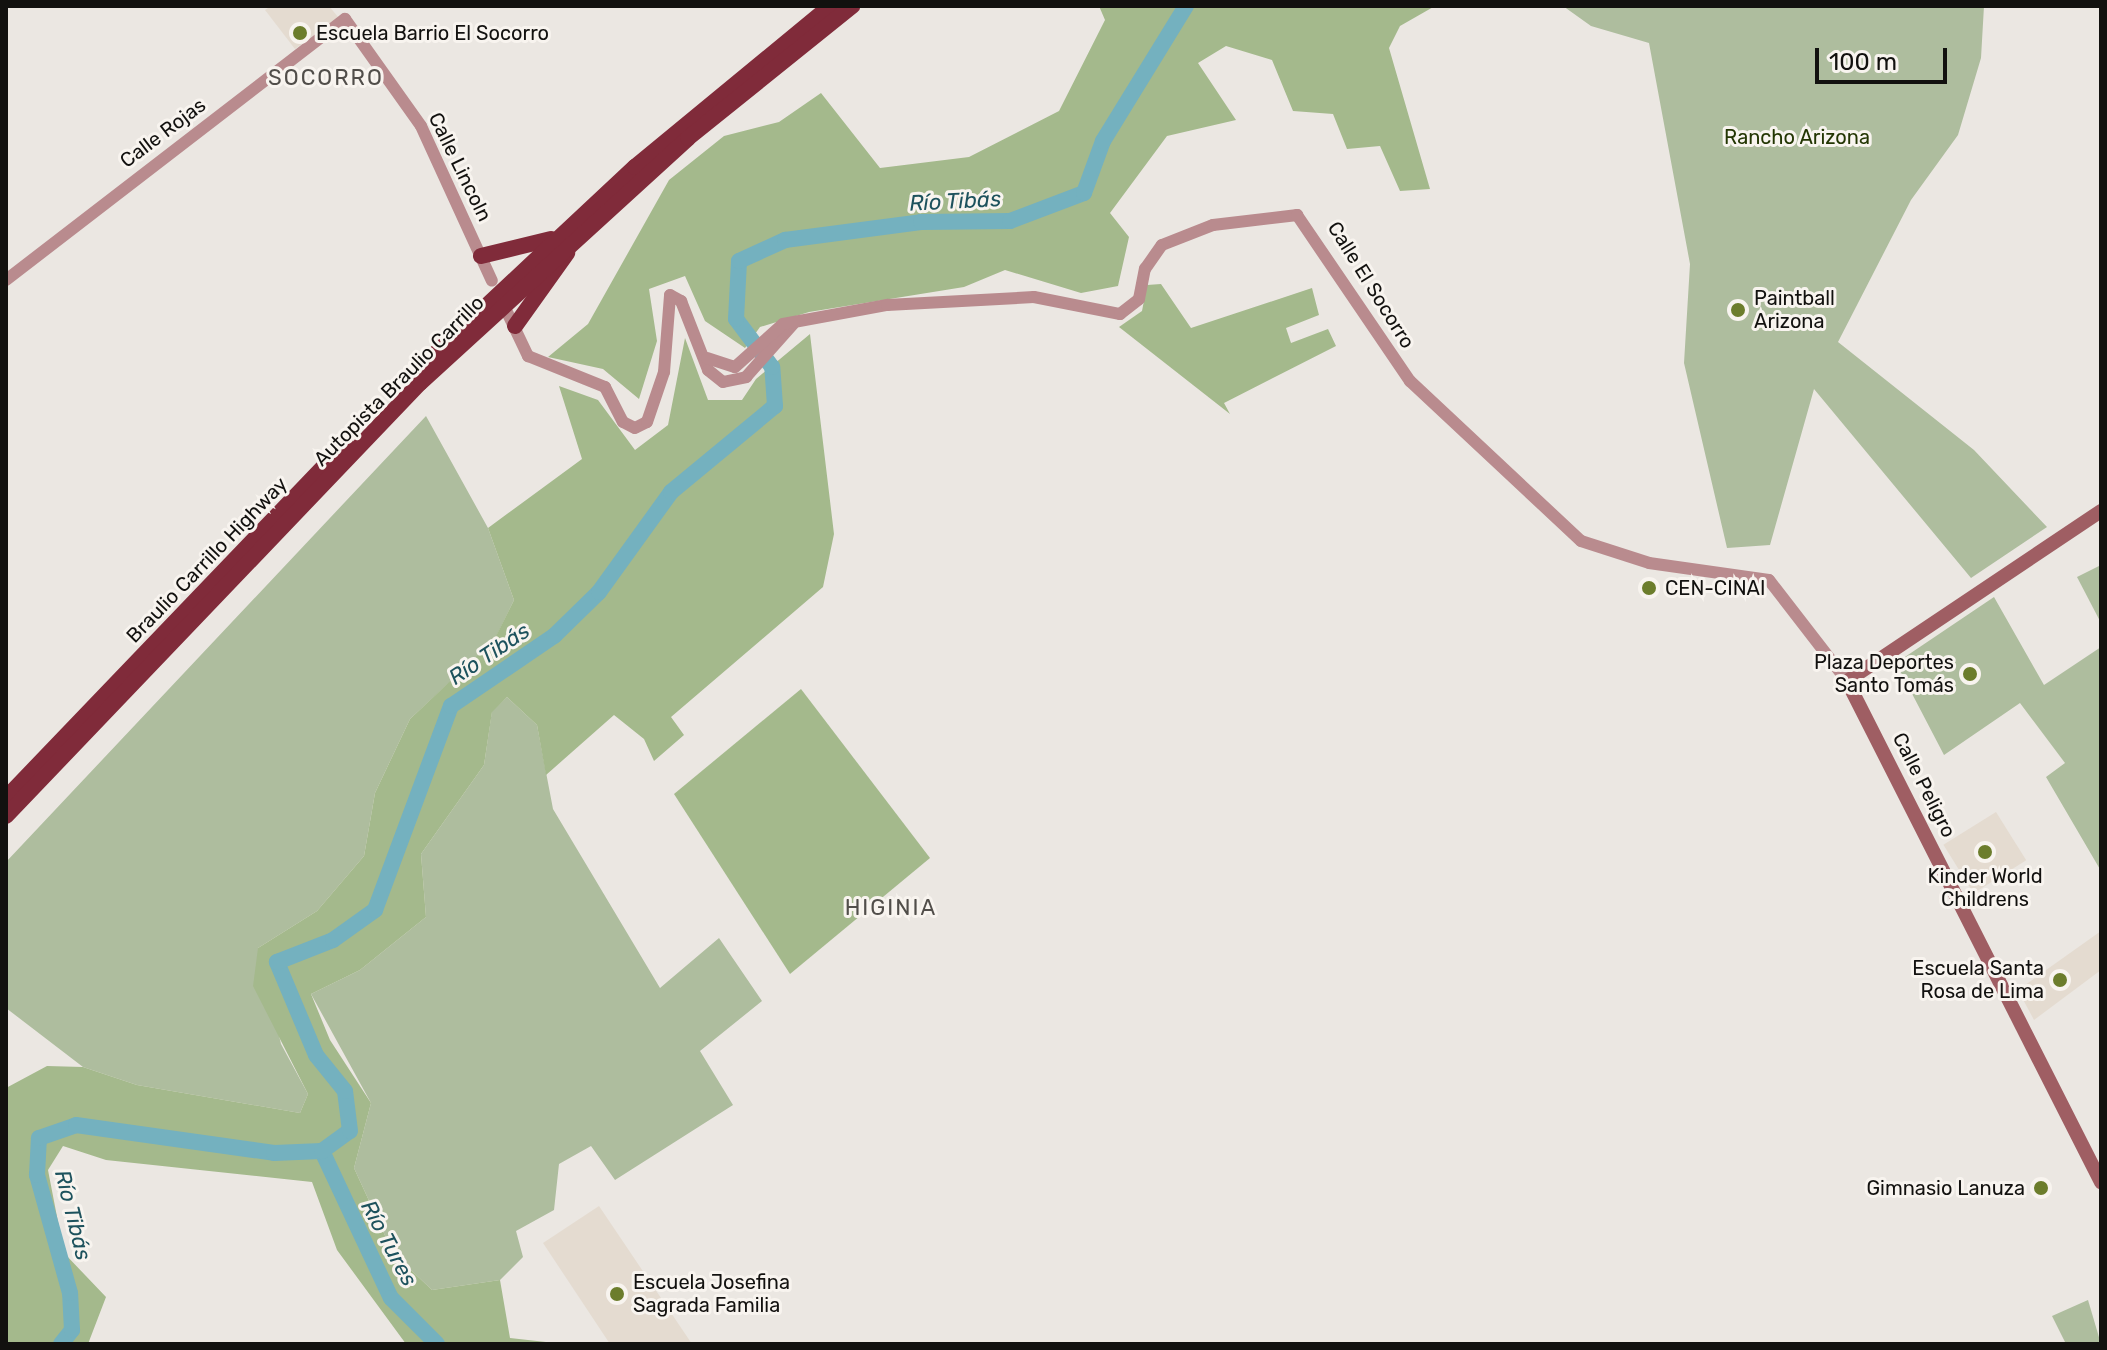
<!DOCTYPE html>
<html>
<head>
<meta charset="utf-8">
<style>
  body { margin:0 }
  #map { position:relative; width:2107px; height:1350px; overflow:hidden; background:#ebe7e2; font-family:Rubik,sans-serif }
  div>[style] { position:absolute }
  .built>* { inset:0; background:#e4dbd0; transform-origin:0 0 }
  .green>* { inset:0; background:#aebd9e }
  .forest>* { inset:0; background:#a4b98c }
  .river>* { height:16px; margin:-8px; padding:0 8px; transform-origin:8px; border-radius:8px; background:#74b1bf }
  .tertiary>* { height:12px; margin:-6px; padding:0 6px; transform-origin:6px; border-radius:6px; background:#b98b8e }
  .secondary>* { height:14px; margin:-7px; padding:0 7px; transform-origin:7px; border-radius:7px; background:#9f5e63 }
  .trunk>* { height:16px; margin:-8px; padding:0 8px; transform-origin:8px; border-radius:8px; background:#802b3a }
  .dots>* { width:22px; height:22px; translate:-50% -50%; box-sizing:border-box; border:4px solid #f8f4ef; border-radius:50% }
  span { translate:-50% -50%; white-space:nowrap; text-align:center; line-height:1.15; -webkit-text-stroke:6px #f8f4ef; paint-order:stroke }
  .poi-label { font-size:20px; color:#12110f }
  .left { translate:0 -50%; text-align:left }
  .right { translate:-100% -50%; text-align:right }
  .street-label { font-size:20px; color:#12110f }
  .park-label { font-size:20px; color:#233603 }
  .neighbourhood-label { font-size:22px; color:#514e4a; letter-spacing:2px }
  .water-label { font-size:22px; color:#1d525d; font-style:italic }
  .frame { position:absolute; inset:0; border:8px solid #12110f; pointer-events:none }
  .scale { position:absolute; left:1815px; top:48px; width:132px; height:36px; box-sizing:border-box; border:4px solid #12110f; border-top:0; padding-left:10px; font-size:24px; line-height:28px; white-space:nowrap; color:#12110f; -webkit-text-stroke:6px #f8f4ef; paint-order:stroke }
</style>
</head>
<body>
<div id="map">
  <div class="built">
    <div style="clip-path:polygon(271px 6px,329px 6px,338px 17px,295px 49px,265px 10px)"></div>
    <div style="left:1996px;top:812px;width:57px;height:62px;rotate:58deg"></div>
    <div style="clip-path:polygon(2101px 931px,2101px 970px,2034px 1020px,2018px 990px)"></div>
    <div style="clip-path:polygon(599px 1206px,692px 1344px,610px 1344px,543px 1243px)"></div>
  </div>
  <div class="green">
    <div style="clip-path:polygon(1563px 6px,1984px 6px,1981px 58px,1958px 135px,1911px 200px,1838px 342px,1974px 450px,2047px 527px,1971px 578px,1814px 389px,1770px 545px,1727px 548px,1684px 363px,1690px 264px,1649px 43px,1591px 26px)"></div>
    <div style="clip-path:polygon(426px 416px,488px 528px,514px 600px,494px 641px,410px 719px,375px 793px,364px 856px,317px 911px,258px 948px,281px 1044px,308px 1094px,300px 1113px,137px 1085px,83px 1067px,6px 1008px,6px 862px)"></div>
    <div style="clip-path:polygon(2101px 565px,2101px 623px,2077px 577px)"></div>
    <div style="clip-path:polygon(1994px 597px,2044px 685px,2101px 647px,2101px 871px,2046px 777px,2065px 763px,2020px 703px,1944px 755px,1896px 663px)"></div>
    <div style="clip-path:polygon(507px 697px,537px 725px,553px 809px,660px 988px,719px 938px,762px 1001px,700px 1051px,733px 1105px,615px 1180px,591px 1146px,559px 1164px,554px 1210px,516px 1231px,523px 1257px,500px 1280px,432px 1290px,393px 1253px,354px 1168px,371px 1103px,311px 994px,360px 970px,426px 917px,421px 854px,484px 765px,492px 711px)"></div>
    <div style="clip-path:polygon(2088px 1300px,2101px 1344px,2066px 1344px,2052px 1316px)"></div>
  </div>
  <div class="forest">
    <div style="clip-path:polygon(1099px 6px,1435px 6px,1400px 26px,1389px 48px,1430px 189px,1400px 191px,1380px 146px,1347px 149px,1333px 114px,1293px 111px,1272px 60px,1226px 46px,1198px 63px,1236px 120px,1167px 136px,1110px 213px,1129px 237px,1118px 286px,1081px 293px,1005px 270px,964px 287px,809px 312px,760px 327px,745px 348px,705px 321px,685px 276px,649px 289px,657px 341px,639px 399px,603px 369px,548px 357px,588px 324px,669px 180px,724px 136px,779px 122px,821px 93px,880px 168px,969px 157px,1059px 111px,1105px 20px)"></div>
    <div style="clip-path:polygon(1161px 284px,1191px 328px,1312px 288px,1319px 315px,1286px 328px,1291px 343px,1328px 329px,1336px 346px,1224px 403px,1230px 414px,1119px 327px,1142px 311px,1147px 285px)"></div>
    <div style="clip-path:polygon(810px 334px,834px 534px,823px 587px,671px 717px,684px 735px,654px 761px,644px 739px,614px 715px,546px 775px,537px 725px,507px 697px,492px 712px,484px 765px,421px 854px,426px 917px,360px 970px,311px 994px,330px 1040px,371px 1103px,354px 1168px,393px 1253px,432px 1290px,500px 1280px,510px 1338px,564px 1344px,406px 1344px,337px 1250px,312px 1182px,106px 1160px,63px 1146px,48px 1170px,64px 1253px,106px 1297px,88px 1344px,6px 1344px,6px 1088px,47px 1066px,83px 1067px,137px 1085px,300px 1113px,308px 1094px,253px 986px,258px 948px,317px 911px,364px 856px,375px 793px,410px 719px,494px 640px,514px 600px,488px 528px,582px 459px,559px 386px,598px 400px,635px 450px,668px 425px,685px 338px,708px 400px,742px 400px,756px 379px)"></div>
    <div style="clip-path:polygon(801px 689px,930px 858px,790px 974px,674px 794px)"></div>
  </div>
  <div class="river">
    <div style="left:322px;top:1151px;width:162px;rotate:64.9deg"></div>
    <div style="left:391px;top:1298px;width:65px;rotate:45deg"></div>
    <div style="left:61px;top:1344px;width:18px;rotate:-52deg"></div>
    <div style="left:72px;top:1330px;width:37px;rotate:-93deg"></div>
    <div style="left:70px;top:1293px;width:123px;rotate:-105.6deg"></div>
    <div style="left:37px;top:1175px;width:37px;rotate:-87deg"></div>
    <div style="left:39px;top:1138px;width:39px;rotate:-19deg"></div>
    <div style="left:76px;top:1125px;width:200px;rotate:8deg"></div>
    <div style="left:274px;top:1153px;width:48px;rotate:-2.4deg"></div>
    <div style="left:322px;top:1151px;width:34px;rotate:-36deg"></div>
    <div style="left:350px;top:1131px;width:40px;rotate:-97.1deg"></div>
    <div style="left:345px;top:1091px;width:46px;rotate:-128.9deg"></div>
    <div style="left:316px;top:1055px;width:101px;rotate:-112.8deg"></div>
    <div style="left:277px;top:962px;width:60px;rotate:-21.4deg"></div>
    <div style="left:333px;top:940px;width:52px;rotate:-35.5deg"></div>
    <div style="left:375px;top:910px;width:218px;rotate:-69.6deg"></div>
    <div style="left:451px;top:706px;width:125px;rotate:-34.2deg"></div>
    <div style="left:554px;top:636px;width:63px;rotate:-44.4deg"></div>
    <div style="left:599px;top:592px;width:123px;rotate:-54.2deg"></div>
    <div style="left:671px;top:492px;width:135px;rotate:-39.6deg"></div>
    <div style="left:775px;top:406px;width:39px;rotate:-94deg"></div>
    <div style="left:772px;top:367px;width:60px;rotate:-126.9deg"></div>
    <div style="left:736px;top:319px;width:58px;rotate:-87deg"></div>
    <div style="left:739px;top:261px;width:51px;rotate:-24.5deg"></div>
    <div style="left:785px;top:240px;width:137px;rotate:-7.5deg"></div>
    <div style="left:921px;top:222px;width:89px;rotate:-0.6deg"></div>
    <div style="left:1010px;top:221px;width:79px;rotate:-20.7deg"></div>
    <div style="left:1084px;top:193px;width:55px;rotate:-69.9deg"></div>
    <div style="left:1103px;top:141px;width:158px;rotate:-58.4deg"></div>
  </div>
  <div class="tertiary">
    <div style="left:6px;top:280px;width:428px;rotate:-37.6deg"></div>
    <div style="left:345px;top:19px;width:131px;rotate:54.6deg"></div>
    <div style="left:421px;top:126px;width:170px;rotate:65.4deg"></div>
    <div style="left:507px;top:312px;width:49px;rotate:64.5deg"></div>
    <div style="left:528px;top:356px;width:83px;rotate:21.9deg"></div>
    <div style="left:605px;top:387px;width:39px;rotate:63deg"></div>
    <div style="left:623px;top:422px;width:13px;rotate:27deg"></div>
    <div style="left:635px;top:428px;width:13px;rotate:-27deg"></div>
    <div style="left:647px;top:422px;width:53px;rotate:-71.2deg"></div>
    <div style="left:664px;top:372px;width:77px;rotate:-85.5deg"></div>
    <div style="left:670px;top:295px;width:13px;rotate:29deg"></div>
    <div style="left:681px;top:301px;width:74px;rotate:68.6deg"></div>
    <div style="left:708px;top:370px;width:19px;rotate:39deg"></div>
    <div style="left:723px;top:382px;width:24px;rotate:-12deg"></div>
    <div style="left:746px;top:377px;width:71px;rotate:-48.4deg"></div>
    <div style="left:707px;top:358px;width:29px;rotate:18deg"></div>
    <div style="left:735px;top:367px;width:64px;rotate:-41.9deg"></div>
    <div style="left:783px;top:324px;width:106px;rotate:-10.4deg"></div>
    <div style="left:887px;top:305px;width:147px;rotate:-3.1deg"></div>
    <div style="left:1034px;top:297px;width:88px;rotate:11.2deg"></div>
    <div style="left:1120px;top:314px;width:24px;rotate:-38deg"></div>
    <div style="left:1139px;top:299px;width:31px;rotate:-79deg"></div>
    <div style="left:1145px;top:269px;width:29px;rotate:-55deg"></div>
    <div style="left:1162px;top:245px;width:55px;rotate:-21.4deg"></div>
    <div style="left:1213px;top:225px;width:85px;rotate:-6.8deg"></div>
    <div style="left:1297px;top:215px;width:201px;rotate:55.8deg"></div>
    <div style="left:1410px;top:381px;width:234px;rotate:43.1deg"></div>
    <div style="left:1581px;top:541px;width:71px;rotate:17.9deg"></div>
    <div style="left:1649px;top:563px;width:121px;rotate:8.1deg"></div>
    <div style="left:1769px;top:580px;width:128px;rotate:52.3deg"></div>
  </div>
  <div class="secondary">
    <div style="left:2101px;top:511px;width:306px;rotate:146.2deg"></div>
    <div style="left:1847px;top:681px;width:562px;rotate:63.12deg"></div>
  </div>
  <div class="trunk">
    <div style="left:481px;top:256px;width:72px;rotate:-13.7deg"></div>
    <div style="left:515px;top:326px;width:90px;rotate:-54.5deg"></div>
    <div style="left:421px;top:367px;width:293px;rotate:-43.1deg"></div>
    <div style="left:635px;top:167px;width:253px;rotate:-39.5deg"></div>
    <div style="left:6px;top:798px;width:491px;rotate:-46.2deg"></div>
    <div style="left:6px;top:816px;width:599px;rotate:-46.29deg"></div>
    <div style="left:420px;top:383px;width:363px;rotate:-42.4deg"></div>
    <div style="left:688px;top:138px;width:211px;rotate:-38.8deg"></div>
  </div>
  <div class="dots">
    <div style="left:300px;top:33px;background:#6c7d2c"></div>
    <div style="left:1738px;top:310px;background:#6c7d2c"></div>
    <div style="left:1649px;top:588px;background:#6c7d2c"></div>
    <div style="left:1970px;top:674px;background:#6c7d2c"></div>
    <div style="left:1985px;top:852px;background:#6c7d2c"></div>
    <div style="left:2060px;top:980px;background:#6c7d2c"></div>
    <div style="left:2041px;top:1188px;background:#6c7d2c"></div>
    <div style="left:617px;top:1294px;background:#6c7d2c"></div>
  </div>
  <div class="poi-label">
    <span class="left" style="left:316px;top:33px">Escuela Barrio El Socorro</span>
    <span class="left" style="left:1754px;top:310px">Paintball<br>Arizona</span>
    <span class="left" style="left:1665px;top:588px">CEN-CINAI</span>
    <span class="right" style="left:1954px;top:674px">Plaza Deportes<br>Santo Tomás</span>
    <span style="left:1985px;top:888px">Kinder World<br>Childrens</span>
    <span class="right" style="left:2044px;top:980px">Escuela Santa<br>Rosa de Lima</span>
    <span class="right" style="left:2025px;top:1188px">Gimnasio Lanuza</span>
    <span class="left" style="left:633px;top:1294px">Escuela Josefina<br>Sagrada Familia</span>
  </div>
  <div class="street-label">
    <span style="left:163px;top:133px;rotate:-37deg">Calle Rojas</span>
    <span style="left:460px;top:167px;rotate:64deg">Calle Lincoln</span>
    <span style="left:1371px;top:285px;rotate:58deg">Calle El Socorro</span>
    <span style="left:399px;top:381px;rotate:-45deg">Autopista Braulio Carrillo</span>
    <span style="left:207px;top:560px;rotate:-46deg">Braulio Carrillo Highway</span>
    <span style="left:1924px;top:785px;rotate:63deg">Calle Peligro</span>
  </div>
  <div class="park-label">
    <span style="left:1797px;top:137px">Rancho Arizona</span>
  </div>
  <div class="neighbourhood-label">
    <span style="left:326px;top:78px">SOCORRO</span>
    <span style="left:891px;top:908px">HIGINIA</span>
  </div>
  <div class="water-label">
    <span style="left:955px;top:201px;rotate:-3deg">Río Tibás</span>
    <span style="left:489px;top:654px;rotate:-34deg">Río Tibás</span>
    <span style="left:73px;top:1215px;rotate:76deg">Río Tibás</span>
    <span style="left:389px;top:1243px;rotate:62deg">Río Tures</span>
  </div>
  <div class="frame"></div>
  <div class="scale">100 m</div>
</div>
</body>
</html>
